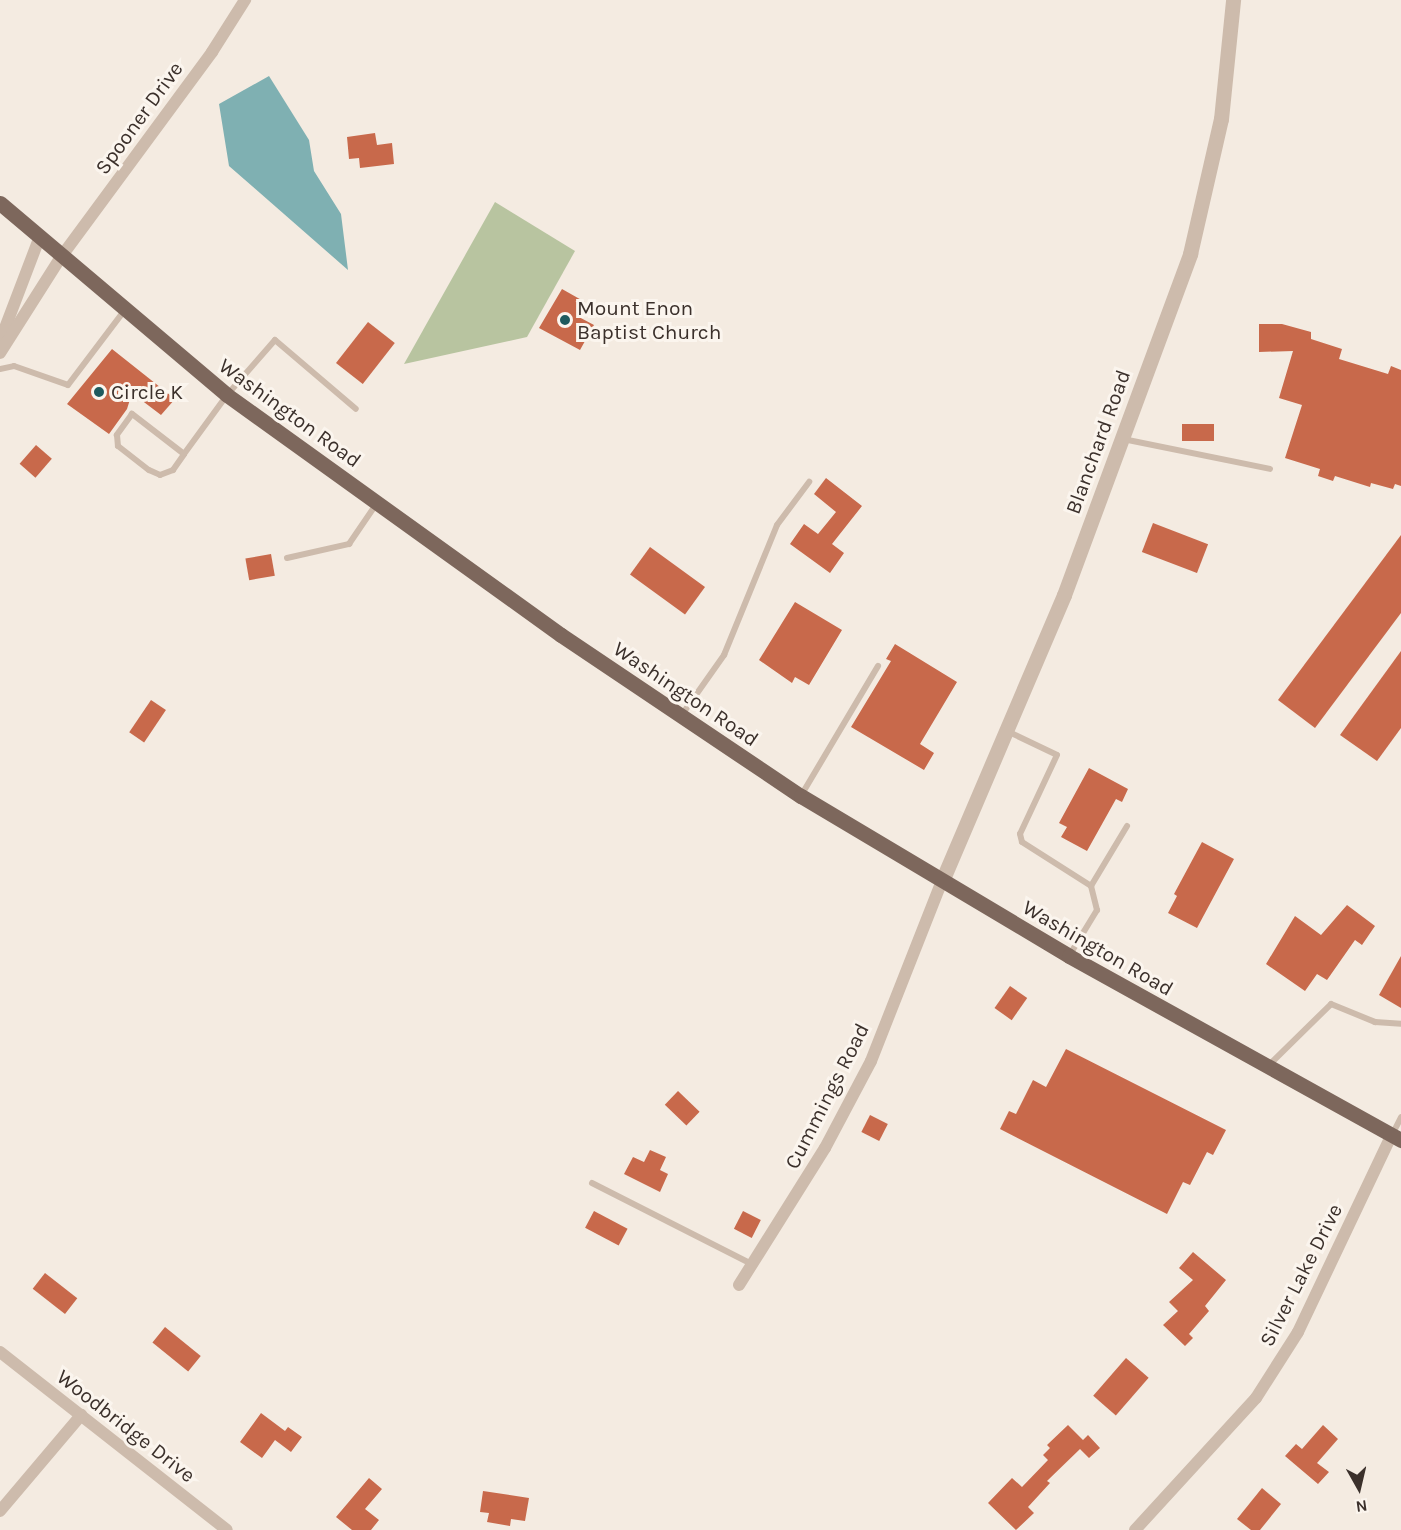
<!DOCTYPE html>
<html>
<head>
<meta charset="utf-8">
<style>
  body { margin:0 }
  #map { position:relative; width:1401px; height:1530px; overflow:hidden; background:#f4ebe1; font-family:Karla,sans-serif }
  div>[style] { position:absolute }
  .green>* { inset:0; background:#b8c4a0 }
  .water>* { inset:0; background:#7fb0b2 }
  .building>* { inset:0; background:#c8694b; transform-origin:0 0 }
  .service>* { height:6px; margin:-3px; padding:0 3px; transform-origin:3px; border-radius:3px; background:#cdbbac }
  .minor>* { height:12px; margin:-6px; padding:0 6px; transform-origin:6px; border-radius:6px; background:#cdbbac }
  .tertiary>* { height:15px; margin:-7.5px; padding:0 7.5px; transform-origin:7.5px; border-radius:7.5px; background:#cdbbac }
  .primary>* { height:15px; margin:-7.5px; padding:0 7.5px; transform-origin:7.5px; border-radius:7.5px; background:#7d675c }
  .dots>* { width:16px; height:16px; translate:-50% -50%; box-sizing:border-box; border:3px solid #fbf5ee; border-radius:50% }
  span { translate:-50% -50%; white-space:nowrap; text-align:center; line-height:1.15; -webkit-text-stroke:6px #fbf5ee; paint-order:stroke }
  .street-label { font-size:21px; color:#3b302b }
  .poi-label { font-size:21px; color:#3b302b }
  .left { translate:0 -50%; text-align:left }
  .north { position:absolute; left:1329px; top:1458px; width:60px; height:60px; -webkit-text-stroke:4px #fbf5ee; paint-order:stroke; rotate:172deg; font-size:16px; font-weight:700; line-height:24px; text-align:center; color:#3b302b }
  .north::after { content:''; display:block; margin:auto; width:21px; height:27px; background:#3b302b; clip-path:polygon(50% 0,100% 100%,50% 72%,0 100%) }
</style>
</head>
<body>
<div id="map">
  <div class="green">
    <div style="clip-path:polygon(495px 202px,575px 251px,527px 337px,404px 364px)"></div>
  </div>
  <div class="water">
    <div style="clip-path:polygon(269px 76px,309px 140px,314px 171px,341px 214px,348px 270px,229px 166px,219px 104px)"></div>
  </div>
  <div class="building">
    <div style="clip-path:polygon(375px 133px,377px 145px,392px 143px,394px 164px,360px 168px,359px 158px,349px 159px,347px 137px)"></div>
    <div style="clip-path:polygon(562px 289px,585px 302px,577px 316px,594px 325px,580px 350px,539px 328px)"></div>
    <div style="left:368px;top:322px;width:34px;height:52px;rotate:38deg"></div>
    <div style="clip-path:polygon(1259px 324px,1282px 324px,1311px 332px,1311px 339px,1342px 349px,1339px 359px,1388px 374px,1391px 366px,1401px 370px,1401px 486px,1395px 484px,1393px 489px,1371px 483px,1370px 487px,1335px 476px,1333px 481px,1318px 476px,1320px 469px,1285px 458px,1302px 405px,1279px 398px,1293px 351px,1259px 352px)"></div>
    <div style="clip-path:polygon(112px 349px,175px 399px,161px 415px,132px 393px,127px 409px,109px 434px,67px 404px)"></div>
    <div style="left:1182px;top:424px;width:32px;height:17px"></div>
    <div style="left:36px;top:445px;width:21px;height:25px;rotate:41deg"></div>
    <div style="clip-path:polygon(826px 478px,862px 506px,832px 544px,844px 553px,830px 573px,790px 544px,804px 524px,818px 534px,836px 512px,814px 494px)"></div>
    <div style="left:1153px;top:523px;width:59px;height:31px;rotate:21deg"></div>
    <div style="clip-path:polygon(1401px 535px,1401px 613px,1315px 728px,1278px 700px)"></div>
    <div style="left:650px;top:547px;width:68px;height:34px;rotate:36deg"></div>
    <div style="left:271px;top:554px;width:22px;height:26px;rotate:80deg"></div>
    <div style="clip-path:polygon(795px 602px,842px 630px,809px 685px,795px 677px,792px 683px,759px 660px)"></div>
    <div style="clip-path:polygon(895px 644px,957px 682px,920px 744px,934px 753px,924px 770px,851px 727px,891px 661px,886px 659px)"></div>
    <div style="clip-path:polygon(1401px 651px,1401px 728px,1377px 761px,1340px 735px)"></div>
    <div style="left:151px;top:700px;width:18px;height:39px;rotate:34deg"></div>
    <div style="clip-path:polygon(1089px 768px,1128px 789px,1122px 802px,1116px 799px,1087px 851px,1061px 837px,1067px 827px,1059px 823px)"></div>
    <div style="clip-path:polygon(1202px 842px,1234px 859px,1197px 928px,1168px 913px,1177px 896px,1174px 894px)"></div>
    <div style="clip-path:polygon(1347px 905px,1375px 926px,1362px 945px,1355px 940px,1327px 980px,1317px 974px,1305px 991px,1266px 964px,1295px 916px,1321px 935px)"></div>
    <div style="clip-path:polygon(1401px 956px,1401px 1008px,1379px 995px)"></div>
    <div style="left:1010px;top:986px;width:21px;height:27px;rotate:35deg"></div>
    <div style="clip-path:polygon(1066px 1049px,1226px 1130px,1213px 1155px,1207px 1152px,1190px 1185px,1183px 1182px,1167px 1214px,1000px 1129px,1009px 1111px,1016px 1114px,1033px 1080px,1046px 1087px)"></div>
    <div style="left:678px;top:1091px;width:30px;height:19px;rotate:44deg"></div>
    <div style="left:870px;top:1115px;width:20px;height:19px;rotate:27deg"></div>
    <div style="clip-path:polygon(650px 1150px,666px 1157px,660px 1170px,668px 1174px,660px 1192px,624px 1174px,633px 1157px,644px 1162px)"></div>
    <div style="left:594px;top:1211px;width:38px;height:19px;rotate:28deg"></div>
    <div style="left:743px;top:1211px;width:20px;height:20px;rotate:27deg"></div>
    <div style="clip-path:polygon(1193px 1252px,1226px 1280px,1205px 1306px,1209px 1311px,1189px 1334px,1193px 1338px,1185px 1346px,1163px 1325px,1178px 1311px,1169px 1302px,1193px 1280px,1179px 1268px)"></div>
    <div style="left:45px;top:1273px;width:41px;height:20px;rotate:38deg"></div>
    <div style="left:165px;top:1327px;width:46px;height:20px;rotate:39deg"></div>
    <div style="left:1126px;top:1358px;width:30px;height:50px;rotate:41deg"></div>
    <div style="clip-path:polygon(261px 1413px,285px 1431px,288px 1427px,302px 1437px,291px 1452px,275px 1440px,262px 1458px,240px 1442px)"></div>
    <div style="clip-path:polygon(1068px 1425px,1083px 1440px,1088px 1435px,1100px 1448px,1089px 1458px,1080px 1449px,1047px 1481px,1050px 1483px,1028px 1507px,1034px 1513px,1016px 1530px,988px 1503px,1012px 1478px,1022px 1487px,1048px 1460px,1043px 1455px,1050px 1448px,1047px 1445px)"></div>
    <div style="clip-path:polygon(1323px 1425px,1338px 1439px,1317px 1463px,1329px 1472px,1318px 1484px,1285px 1456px,1296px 1444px,1302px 1449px)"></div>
    <div style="clip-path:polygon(369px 1478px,382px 1489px,365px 1509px,379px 1520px,371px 1530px,352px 1530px,336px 1517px)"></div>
    <div style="clip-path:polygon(1262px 1488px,1281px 1504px,1260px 1530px,1251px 1530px,1237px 1519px)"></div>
    <div style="clip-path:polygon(483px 1491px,529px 1498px,525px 1521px,511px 1519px,510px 1526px,487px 1522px,489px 1513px,480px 1512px)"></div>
  </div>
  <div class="service">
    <div style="left:0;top:369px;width:14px;rotate:-12deg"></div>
    <div style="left:14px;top:366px;width:57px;rotate:19.4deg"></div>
    <div style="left:68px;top:385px;width:93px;rotate:-52.9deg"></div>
    <div style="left:1123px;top:439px;width:150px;rotate:11.5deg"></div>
    <div style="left:184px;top:454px;width:66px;rotate:-142.4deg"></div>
    <div style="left:132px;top:414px;width:26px;rotate:126deg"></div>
    <div style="left:117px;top:435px;width:11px;rotate:85deg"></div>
    <div style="left:118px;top:446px;width:39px;rotate:38deg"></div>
    <div style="left:149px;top:470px;width:12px;rotate:24deg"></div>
    <div style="left:160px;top:475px;width:14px;rotate:-21deg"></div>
    <div style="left:173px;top:470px;width:19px;rotate:-55deg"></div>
    <div style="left:184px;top:454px;width:73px;rotate:-53.9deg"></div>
    <div style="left:227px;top:395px;width:73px;rotate:-48.9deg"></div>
    <div style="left:275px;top:340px;width:106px;rotate:40.4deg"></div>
    <div style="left:287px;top:558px;width:64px;rotate:-12.7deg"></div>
    <div style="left:349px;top:544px;width:50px;rotate:-55.7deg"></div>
    <div style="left:681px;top:716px;width:75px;rotate:-54.8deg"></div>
    <div style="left:724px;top:655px;width:140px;rotate:-67.8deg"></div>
    <div style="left:777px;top:525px;width:54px;rotate:-53.3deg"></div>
    <div style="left:1007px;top:731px;width:55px;rotate:25.6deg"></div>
    <div style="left:1057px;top:755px;width:87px;rotate:115.1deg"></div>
    <div style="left:1020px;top:834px;width:8px;rotate:76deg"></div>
    <div style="left:1022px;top:842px;width:82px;rotate:32.5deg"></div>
    <div style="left:1091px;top:886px;width:25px;rotate:76deg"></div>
    <div style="left:1097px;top:910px;width:54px;rotate:121.3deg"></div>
    <div style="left:802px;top:794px;width:149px;rotate:-59.3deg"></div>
    <div style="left:1091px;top:886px;width:70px;rotate:-59deg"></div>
    <div style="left:1269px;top:1065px;width:87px;rotate:-44.5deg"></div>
    <div style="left:1331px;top:1004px;width:48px;rotate:22.2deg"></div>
    <div style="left:1375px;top:1022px;width:26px;rotate:4deg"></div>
    <div style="left:1392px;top:1135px;width:20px;rotate:-63deg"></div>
    <div style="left:592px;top:1183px;width:179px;rotate:26.9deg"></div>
  </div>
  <div class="minor">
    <div style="left:0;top:341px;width:109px;rotate:-69.1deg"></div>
    <div style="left:0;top:353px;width:114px;rotate:-57.6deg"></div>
    <div style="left:61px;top:257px;width:255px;rotate:-53.6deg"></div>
    <div style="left:212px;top:52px;width:62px;rotate:-57.6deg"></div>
    <div style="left:739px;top:1285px;width:162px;rotate:-57.9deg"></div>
    <div style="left:825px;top:1148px;width:98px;rotate:-62.1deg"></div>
    <div style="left:871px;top:1061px;width:193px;rotate:-68.5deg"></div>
    <div style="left:0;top:1352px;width:288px;rotate:38.1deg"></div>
    <div style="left:0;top:1511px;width:126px;rotate:-49.8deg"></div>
    <div style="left:1135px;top:1530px;width:179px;rotate:-47.5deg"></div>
    <div style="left:1256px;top:1398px;width:78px;rotate:-57.5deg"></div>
    <div style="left:1298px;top:1332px;width:217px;rotate:-64.6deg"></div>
  </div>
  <div class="tertiary">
    <div style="left:942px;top:881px;width:311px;rotate:-66.9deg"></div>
    <div style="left:1064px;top:595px;width:364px;rotate:-69.7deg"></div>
    <div style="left:1190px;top:254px;width:139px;rotate:-77.1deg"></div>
    <div style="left:1221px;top:119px;width:120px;rotate:-84.2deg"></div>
  </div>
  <div class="primary">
    <div style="left:0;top:203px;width:297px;rotate:40.2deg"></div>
    <div style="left:227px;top:395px;width:411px;rotate:35.7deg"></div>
    <div style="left:561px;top:635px;width:289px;rotate:33.9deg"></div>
    <div style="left:801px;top:796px;width:312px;rotate:30.8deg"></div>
    <div style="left:1069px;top:956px;width:380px;rotate:29deg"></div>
  </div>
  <div class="dots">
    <div style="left:565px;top:320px;background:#1f5a5e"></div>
    <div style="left:99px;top:392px;background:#1f5a5e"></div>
  </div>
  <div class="street-label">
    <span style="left:139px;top:118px;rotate:-54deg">Spooner Drive</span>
    <span style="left:290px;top:413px;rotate:36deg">Washington Road</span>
    <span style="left:1098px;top:442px;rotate:-70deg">Blanchard Road</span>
    <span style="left:686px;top:694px;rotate:34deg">Washington Road</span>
    <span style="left:1098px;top:948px;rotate:30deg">Washington Road</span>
    <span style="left:827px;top:1096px;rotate:-63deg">Cummings Road</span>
    <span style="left:1301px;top:1275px;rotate:-63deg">Silver Lake Drive</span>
    <span style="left:126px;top:1426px;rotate:38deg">Woodbridge Drive</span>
  </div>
  <div class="poi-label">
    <span class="left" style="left:577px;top:320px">Mount Enon<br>Baptist Church</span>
    <span class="left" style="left:111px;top:392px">Circle K</span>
  </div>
  <div class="north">N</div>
</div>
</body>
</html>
